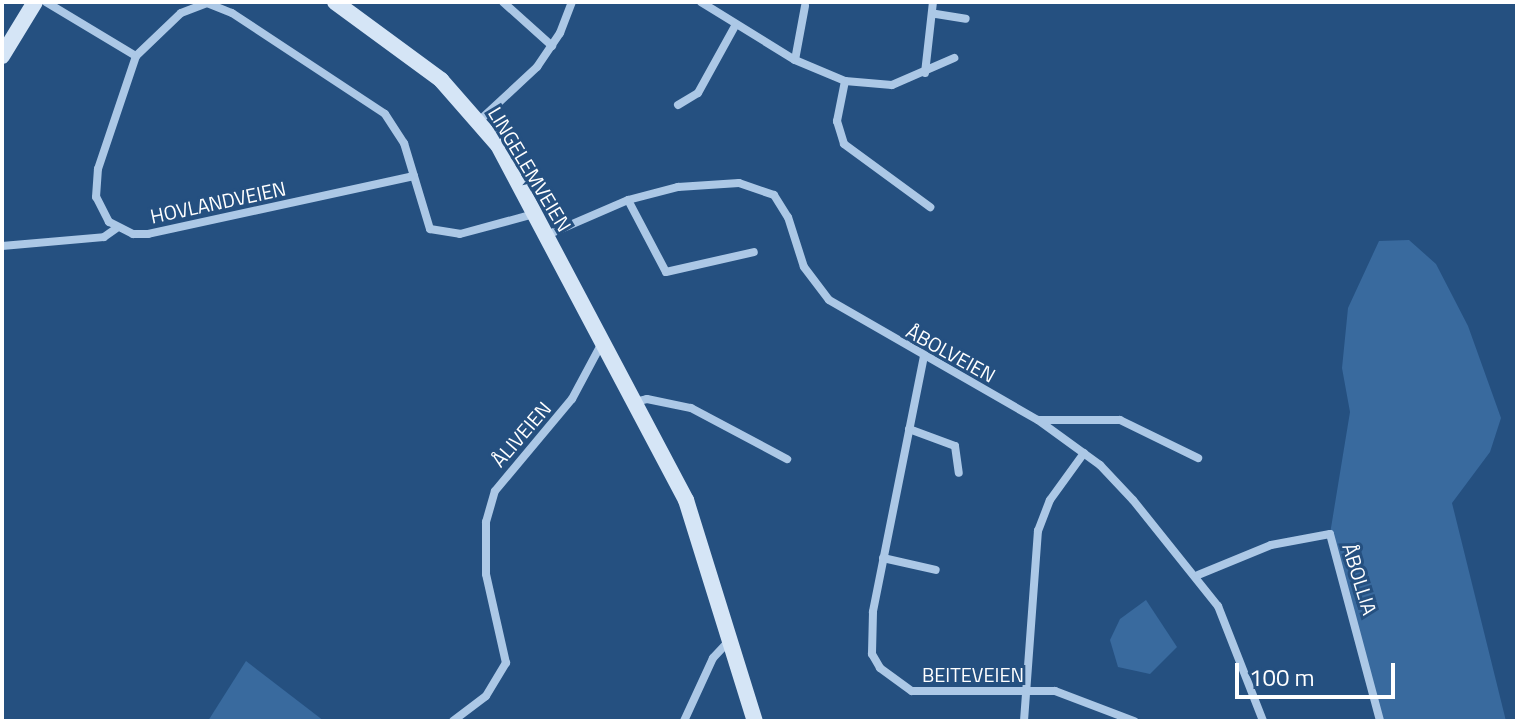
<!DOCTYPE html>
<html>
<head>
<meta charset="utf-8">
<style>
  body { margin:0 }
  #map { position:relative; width:1519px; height:723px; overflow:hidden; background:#255080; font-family:"Titillium Web",sans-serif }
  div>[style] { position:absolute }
  .green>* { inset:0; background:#396a9e }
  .minor>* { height:8px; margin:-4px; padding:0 4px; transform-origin:4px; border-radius:4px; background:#acc8e6 }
  .secondary>* { height:16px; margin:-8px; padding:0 8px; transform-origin:8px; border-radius:8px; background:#d5e5f6 }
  span { translate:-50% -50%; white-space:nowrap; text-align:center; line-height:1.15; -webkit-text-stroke:6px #255080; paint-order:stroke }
  .street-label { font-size:20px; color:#fff }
  .frame { position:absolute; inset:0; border:4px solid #fff; pointer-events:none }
  .scale { position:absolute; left:1235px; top:663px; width:160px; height:36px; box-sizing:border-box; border:4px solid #fff; border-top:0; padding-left:10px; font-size:24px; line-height:28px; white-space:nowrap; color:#fff; -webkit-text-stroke:6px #255080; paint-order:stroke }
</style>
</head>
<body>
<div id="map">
  <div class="green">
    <div style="clip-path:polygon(1409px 240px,1436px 264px,1468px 326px,1501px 418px,1490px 452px,1452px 503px,1506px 721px,1380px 721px,1330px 534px,1350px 412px,1342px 368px,1348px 308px,1379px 241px)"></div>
    <div style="clip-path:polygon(1146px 600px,1177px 647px,1150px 674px,1118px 667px,1110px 640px,1120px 619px)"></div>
    <div style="clip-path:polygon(246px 661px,324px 721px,208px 721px)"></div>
  </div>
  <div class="minor">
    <div style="left:46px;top:2px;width:105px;rotate:31deg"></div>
    <div style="left:503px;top:2px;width:66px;rotate:41.9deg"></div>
    <div style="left:701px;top:2px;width:110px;rotate:31.7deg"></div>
    <div style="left:795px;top:60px;width:54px;rotate:22.8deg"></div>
    <div style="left:845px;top:81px;width:47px;rotate:4.9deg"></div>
    <div style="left:892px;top:85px;width:68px;rotate:-23.5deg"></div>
    <div style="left:936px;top:14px;width:30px;rotate:9deg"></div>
    <div style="left:795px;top:60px;width:55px;rotate:-79.5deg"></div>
    <div style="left:925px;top:73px;width:71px;rotate:-83.6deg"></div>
    <div style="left:845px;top:81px;width:41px;rotate:101.3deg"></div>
    <div style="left:837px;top:121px;width:24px;rotate:73deg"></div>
    <div style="left:844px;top:144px;width:107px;rotate:36.2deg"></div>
    <div style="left:678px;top:105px;width:23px;rotate:-31deg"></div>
    <div style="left:698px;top:93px;width:77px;rotate:-61.1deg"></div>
    <div style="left:480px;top:120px;width:78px;rotate:-42.9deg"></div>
    <div style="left:537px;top:67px;width:41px;rotate:-55.9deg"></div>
    <div style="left:560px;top:33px;width:33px;rotate:-69deg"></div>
    <div style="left:414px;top:176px;width:272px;rotate:167.7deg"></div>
    <div style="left:148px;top:234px;width:15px;rotate:180deg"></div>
    <div style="left:133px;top:234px;width:27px;rotate:-153deg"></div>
    <div style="left:109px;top:222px;width:28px;rotate:-117deg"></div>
    <div style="left:96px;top:197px;width:28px;rotate:-86deg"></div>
    <div style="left:98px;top:169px;width:119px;rotate:-71.4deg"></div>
    <div style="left:136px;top:56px;width:62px;rotate:-43.7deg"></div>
    <div style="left:181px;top:13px;width:28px;rotate:-21deg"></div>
    <div style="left:207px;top:3px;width:27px;rotate:22deg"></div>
    <div style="left:232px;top:13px;width:183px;rotate:33.4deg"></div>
    <div style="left:385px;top:114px;width:35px;rotate:57deg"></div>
    <div style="left:404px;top:143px;width:90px;rotate:73.2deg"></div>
    <div style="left:430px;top:229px;width:30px;rotate:9deg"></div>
    <div style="left:460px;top:234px;width:77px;rotate:-15.1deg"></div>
    <div style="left:628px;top:200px;width:81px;rotate:62.2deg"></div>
    <div style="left:666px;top:272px;width:90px;rotate:-12.8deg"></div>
    <div style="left:547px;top:235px;width:88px;rotate:-23.4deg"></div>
    <div style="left:628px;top:200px;width:52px;rotate:-14.6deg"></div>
    <div style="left:678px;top:187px;width:61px;rotate:-3.8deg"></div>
    <div style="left:739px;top:183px;width:37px;rotate:19deg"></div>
    <div style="left:774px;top:195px;width:26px;rotate:58deg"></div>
    <div style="left:788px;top:217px;width:52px;rotate:72.3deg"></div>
    <div style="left:804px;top:267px;width:41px;rotate:52.9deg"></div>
    <div style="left:829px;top:300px;width:241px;rotate:29.9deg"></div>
    <div style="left:1038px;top:420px;width:77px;rotate:36deg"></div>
    <div style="left:1100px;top:465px;width:48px;rotate:46.7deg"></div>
    <div style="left:1133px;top:500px;width:136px;rotate:51.3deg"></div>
    <div style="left:1218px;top:606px;width:123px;rotate:68.6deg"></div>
    <div style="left:2px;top:246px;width:102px;rotate:-5deg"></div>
    <div style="left:104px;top:237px;width:16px;rotate:-35deg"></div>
    <div style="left:924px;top:356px;width:261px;rotate:101.3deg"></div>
    <div style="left:873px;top:612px;width:42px;rotate:91.4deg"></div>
    <div style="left:872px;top:654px;width:16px;rotate:60deg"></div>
    <div style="left:880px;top:668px;width:39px;rotate:36deg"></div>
    <div style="left:912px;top:691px;width:143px"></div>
    <div style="left:1055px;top:691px;width:85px;rotate:20.8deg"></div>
    <div style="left:635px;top:402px;width:12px;rotate:-14deg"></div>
    <div style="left:647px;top:399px;width:45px;rotate:11.6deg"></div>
    <div style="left:691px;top:408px;width:109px;rotate:28deg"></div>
    <div style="left:1039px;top:420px;width:81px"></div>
    <div style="left:1120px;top:420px;width:87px;rotate:26deg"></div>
    <div style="left:909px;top:429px;width:49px;rotate:20.3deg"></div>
    <div style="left:955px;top:446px;width:27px;rotate:82deg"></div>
    <div style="left:883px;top:558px;width:54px;rotate:12.8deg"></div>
    <div style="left:1198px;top:575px;width:79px;rotate:-22.3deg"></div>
    <div style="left:1271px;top:545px;width:60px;rotate:-10.6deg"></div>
    <div style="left:1330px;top:534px;width:194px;rotate:75deg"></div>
    <div style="left:453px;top:721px;width:41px;rotate:-37.1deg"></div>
    <div style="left:486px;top:696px;width:39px;rotate:-59deg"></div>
    <div style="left:506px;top:663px;width:91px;rotate:-102.7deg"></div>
    <div style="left:486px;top:574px;width:52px;rotate:-90deg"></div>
    <div style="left:486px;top:522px;width:32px;rotate:-74deg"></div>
    <div style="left:495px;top:491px;width:120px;rotate:-50.1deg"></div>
    <div style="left:572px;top:399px;width:66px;rotate:-61.9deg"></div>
    <div style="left:684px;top:721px;width:69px;rotate:-65.3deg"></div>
    <div style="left:713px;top:658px;width:23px;rotate:-47deg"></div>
    <div style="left:1024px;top:721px;width:191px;rotate:-85.8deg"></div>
    <div style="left:1038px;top:531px;width:33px;rotate:-69deg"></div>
    <div style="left:1050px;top:500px;width:58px;rotate:-54.1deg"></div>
  </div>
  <div class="secondary">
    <div style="left:335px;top:2px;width:132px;rotate:36.3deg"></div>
    <div style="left:441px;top:80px;width:86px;rotate:48.8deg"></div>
    <div style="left:498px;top:145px;width:402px;rotate:62.1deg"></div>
    <div style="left:686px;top:500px;width:232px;rotate:72.7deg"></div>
    <div style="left:2px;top:56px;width:63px;rotate:-58.6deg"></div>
  </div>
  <div class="street-label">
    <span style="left:530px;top:169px;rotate:59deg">LINGELEMVEIEN</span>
    <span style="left:218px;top:202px;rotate:-12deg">HOVLANDVEIEN</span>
    <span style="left:951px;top:353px;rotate:29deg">ÅBOLVEIEN</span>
    <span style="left:521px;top:434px;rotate:-49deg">ÅLIVEIEN</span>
    <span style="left:1360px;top:579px;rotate:73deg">ÅBOLLIA</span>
    <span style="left:973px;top:674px">BEITEVEIEN</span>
  </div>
  <div class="frame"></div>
  <div class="scale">100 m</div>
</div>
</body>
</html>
